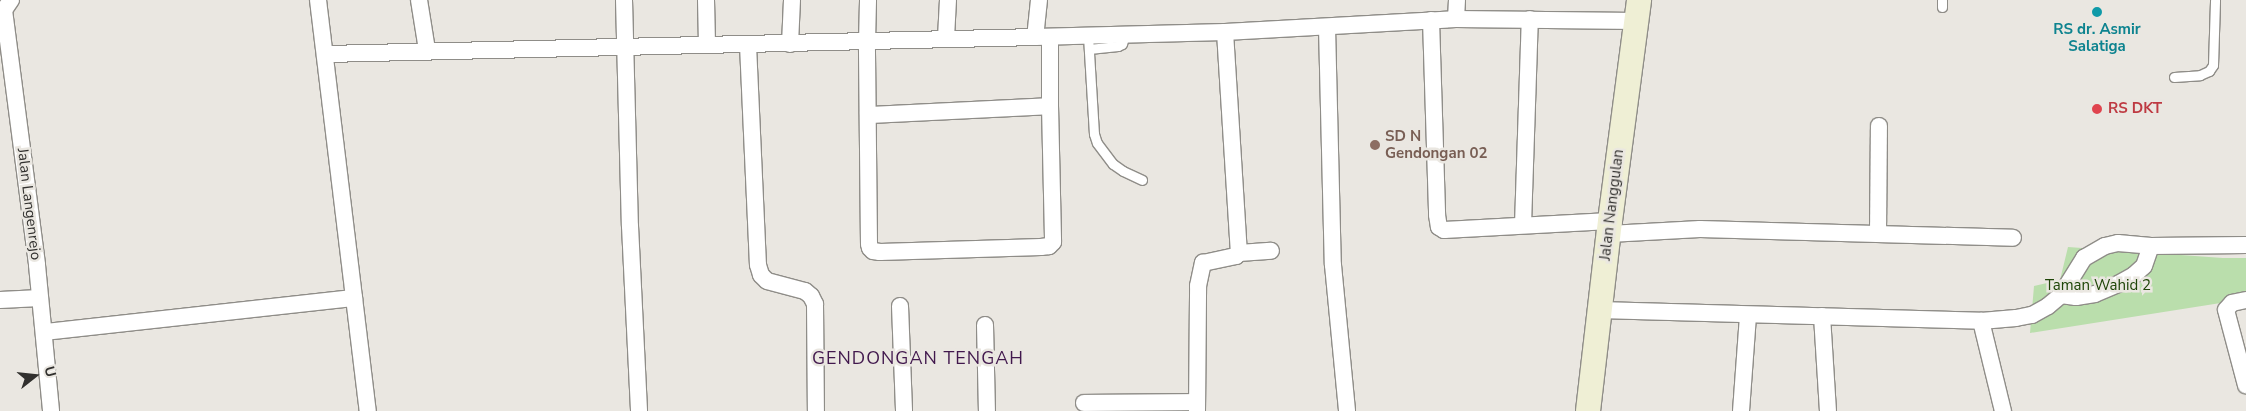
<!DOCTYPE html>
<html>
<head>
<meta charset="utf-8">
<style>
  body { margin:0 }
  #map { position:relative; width:2246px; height:411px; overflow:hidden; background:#eae7e1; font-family:"Nunito Sans",sans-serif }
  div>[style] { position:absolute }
  .green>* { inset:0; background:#badeac }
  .roads { filter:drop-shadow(1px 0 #8f8d88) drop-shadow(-1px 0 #8f8d88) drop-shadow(0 1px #8f8d88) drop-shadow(0 -1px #8f8d88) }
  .lane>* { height:9px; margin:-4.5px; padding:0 4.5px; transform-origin:4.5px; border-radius:4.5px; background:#fff }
  .street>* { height:16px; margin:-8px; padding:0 8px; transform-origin:8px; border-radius:8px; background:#fff }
  .secondary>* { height:24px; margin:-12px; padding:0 12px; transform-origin:12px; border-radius:12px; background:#efefd5 }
  .dots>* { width:14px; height:14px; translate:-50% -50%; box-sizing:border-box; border:2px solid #eae7e1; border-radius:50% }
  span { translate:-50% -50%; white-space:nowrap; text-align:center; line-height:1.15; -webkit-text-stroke:5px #eae7e1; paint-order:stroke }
  .culture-label { font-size:15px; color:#0d838f; font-weight:700 }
  .health-label { font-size:15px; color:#be3a42; font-weight:700 }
  .left { translate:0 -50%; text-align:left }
  .education-label { font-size:15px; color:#785e54; font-weight:700 }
  .street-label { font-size:15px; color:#31302e }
  .park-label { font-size:15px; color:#1e4507 }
  .quarter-label { font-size:18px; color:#41184d; letter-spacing:1px }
  .north { position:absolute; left:10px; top:351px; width:50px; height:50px; -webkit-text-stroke:4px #eae7e1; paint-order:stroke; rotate:74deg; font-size:14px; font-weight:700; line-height:20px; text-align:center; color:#31302e }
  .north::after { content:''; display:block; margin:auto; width:18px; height:22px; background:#31302e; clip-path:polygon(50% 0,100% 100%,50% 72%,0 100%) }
</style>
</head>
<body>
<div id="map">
  <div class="green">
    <div style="clip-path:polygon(2068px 247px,2223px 258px,2246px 258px,2246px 299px,2030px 333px,2034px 286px,2060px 280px)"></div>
  </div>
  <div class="roads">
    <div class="lane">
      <div style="left:1942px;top:7px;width:7px;rotate:-90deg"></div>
      <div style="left:1088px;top:36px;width:98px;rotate:86.5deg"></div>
      <div style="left:1094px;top:134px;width:9px;rotate:72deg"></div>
      <div style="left:1097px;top:143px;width:26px;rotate:53deg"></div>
      <div style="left:1113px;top:164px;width:12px;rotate:35deg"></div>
      <div style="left:1123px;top:171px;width:21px;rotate:25deg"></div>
      <div style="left:1089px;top:49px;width:29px;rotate:-6deg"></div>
      <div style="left:1118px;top:46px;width:4px;rotate:-27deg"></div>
      <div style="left:1122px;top:44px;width:10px;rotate:-73deg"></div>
      <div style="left:2174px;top:77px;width:26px;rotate:-4deg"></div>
      <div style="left:2200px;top:75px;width:10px;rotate:-24deg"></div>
      <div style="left:2209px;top:71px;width:7px;rotate:-56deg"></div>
      <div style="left:2213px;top:65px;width:65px;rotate:-88.2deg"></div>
    </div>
    <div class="street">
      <div style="left:11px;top:0;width:12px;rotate:125deg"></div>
      <div style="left:4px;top:10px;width:257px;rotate:82.6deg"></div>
      <div style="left:37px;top:265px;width:147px;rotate:84.5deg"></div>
      <div style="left:318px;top:0;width:414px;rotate:83.1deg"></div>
      <div style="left:419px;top:0;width:51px;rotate:80.9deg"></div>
      <div style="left:624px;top:0;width:226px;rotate:88.5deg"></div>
      <div style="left:630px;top:226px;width:185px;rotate:87.2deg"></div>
      <div style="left:706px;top:0;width:44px;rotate:88.7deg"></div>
      <div style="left:1039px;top:0;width:37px;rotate:96deg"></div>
      <div style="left:1035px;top:37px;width:190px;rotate:-1.5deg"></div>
      <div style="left:1225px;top:32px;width:231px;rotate:-3.2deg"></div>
      <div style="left:1456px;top:19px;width:181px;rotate:0.6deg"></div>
      <div style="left:1456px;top:19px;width:19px;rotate:-87deg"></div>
      <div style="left:1431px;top:20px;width:195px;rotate:88.2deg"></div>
      <div style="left:1437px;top:215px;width:12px;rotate:81deg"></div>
      <div style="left:1439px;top:227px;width:6px;rotate:31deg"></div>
      <div style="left:1444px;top:230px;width:166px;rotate:-3.1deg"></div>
      <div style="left:1327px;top:27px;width:238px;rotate:88.6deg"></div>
      <div style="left:1333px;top:265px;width:147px;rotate:84.5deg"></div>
      <div style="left:1225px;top:32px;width:221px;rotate:86.4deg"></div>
      <div style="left:1239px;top:253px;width:32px;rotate:-4deg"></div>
      <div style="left:946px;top:38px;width:38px;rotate:-87deg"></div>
      <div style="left:790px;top:44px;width:44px;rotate:-87.4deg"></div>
      <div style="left:748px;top:45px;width:220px;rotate:87.4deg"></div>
      <div style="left:758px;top:265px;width:10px;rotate:73deg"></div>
      <div style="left:761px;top:275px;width:8px;rotate:45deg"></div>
      <div style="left:767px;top:281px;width:39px;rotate:15deg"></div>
      <div style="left:805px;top:291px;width:8px;rotate:40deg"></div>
      <div style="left:811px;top:296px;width:9px;rotate:63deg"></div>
      <div style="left:815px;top:304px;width:107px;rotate:89.5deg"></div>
      <div style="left:326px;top:54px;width:709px;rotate:-1.37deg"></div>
      <div style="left:1050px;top:106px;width:69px;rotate:-90deg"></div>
      <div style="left:868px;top:115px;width:182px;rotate:-2.8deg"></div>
      <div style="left:1050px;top:106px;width:136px;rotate:88.7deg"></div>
      <div style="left:1053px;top:242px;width:6px;rotate:135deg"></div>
      <div style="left:1049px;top:246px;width:8px;rotate:173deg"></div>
      <div style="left:1041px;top:247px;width:161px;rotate:178.2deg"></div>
      <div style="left:880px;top:252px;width:7px;rotate:-172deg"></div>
      <div style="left:873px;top:251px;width:4px;rotate:-135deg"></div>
      <div style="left:870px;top:248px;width:4px;rotate:-104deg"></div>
      <div style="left:869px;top:244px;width:202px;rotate:-90.6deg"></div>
      <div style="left:867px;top:42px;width:42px;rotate:-88.6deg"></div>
      <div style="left:1523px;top:225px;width:206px;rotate:-88.1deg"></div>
      <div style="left:1609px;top:234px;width:91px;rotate:-3.1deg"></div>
      <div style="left:1700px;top:229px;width:313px;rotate:1.6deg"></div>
      <div style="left:1878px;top:234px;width:108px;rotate:-89.5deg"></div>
      <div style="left:2061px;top:295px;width:15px;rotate:8deg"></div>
      <div style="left:2076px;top:297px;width:19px;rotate:-9deg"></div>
      <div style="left:2095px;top:294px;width:25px;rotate:-23deg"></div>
      <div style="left:2118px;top:284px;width:18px;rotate:-29deg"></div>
      <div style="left:2134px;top:275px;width:13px;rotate:-42deg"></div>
      <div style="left:2144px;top:266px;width:21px;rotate:-71deg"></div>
      <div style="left:0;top:300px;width:40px;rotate:-2.9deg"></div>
      <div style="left:2246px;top:300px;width:14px;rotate:168deg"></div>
      <div style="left:2232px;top:303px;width:9px;rotate:131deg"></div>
      <div style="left:2226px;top:310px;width:78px;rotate:75.1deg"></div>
      <div style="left:900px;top:306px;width:105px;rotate:87.8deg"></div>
      <div style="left:1599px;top:310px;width:382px;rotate:1.6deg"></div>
      <div style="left:1981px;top:321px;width:35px;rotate:-5deg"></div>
      <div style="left:2016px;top:318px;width:16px;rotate:-11deg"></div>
      <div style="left:2032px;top:315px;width:18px;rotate:-29deg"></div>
      <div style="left:2048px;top:306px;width:17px;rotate:-40deg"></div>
      <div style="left:2061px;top:295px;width:44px;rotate:-58.1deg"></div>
      <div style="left:2084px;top:258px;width:24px;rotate:-30deg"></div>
      <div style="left:2105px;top:246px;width:13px;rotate:-13deg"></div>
      <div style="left:2118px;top:243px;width:33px;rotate:5deg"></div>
      <div style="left:2151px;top:246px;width:95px;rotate:-0.6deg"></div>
      <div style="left:1822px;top:316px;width:95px;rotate:86.4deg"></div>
      <div style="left:1981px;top:321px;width:93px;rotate:76.3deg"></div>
      <div style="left:985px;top:325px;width:86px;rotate:88.7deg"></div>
      <div style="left:45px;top:332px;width:311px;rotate:-6.3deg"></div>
      <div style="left:1084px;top:403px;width:113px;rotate:-0.5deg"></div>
      <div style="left:1197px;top:411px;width:125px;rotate:-89.5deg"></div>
      <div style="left:1198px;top:286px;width:24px;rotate:-78deg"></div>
      <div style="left:1203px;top:263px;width:34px;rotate:-12deg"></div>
      <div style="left:1236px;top:256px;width:4px;rotate:-45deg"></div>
      <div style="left:1741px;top:411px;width:96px;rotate:-85.8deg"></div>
    </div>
    <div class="secondary">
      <div style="left:1588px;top:411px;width:191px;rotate:-83.4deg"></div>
      <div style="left:1610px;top:221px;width:223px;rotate:-82.5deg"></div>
    </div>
  </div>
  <div class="dots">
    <div style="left:2097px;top:12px;background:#0f9aa8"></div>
    <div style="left:2097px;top:109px;background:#e0444e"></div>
    <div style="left:1375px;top:145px;background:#8d6e63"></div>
  </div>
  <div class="culture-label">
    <span style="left:2097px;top:38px">RS dr. Asmir<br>Salatiga</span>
  </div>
  <div class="health-label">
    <span class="left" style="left:2108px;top:109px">RS DKT</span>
  </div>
  <div class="education-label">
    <span class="left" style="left:1385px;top:145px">SD N<br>Gendongan 02</span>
  </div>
  <div class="street-label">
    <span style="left:29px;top:204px;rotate:83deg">Jalan Langenrejo</span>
    <span style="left:1612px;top:205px;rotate:-83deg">Jalan Nanggulan</span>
  </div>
  <div class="park-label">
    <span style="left:2098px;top:286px">Taman Wahid 2</span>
  </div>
  <div class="quarter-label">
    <span style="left:918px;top:358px">GENDONGAN TENGAH</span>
  </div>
  <div class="north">U</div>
</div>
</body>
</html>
